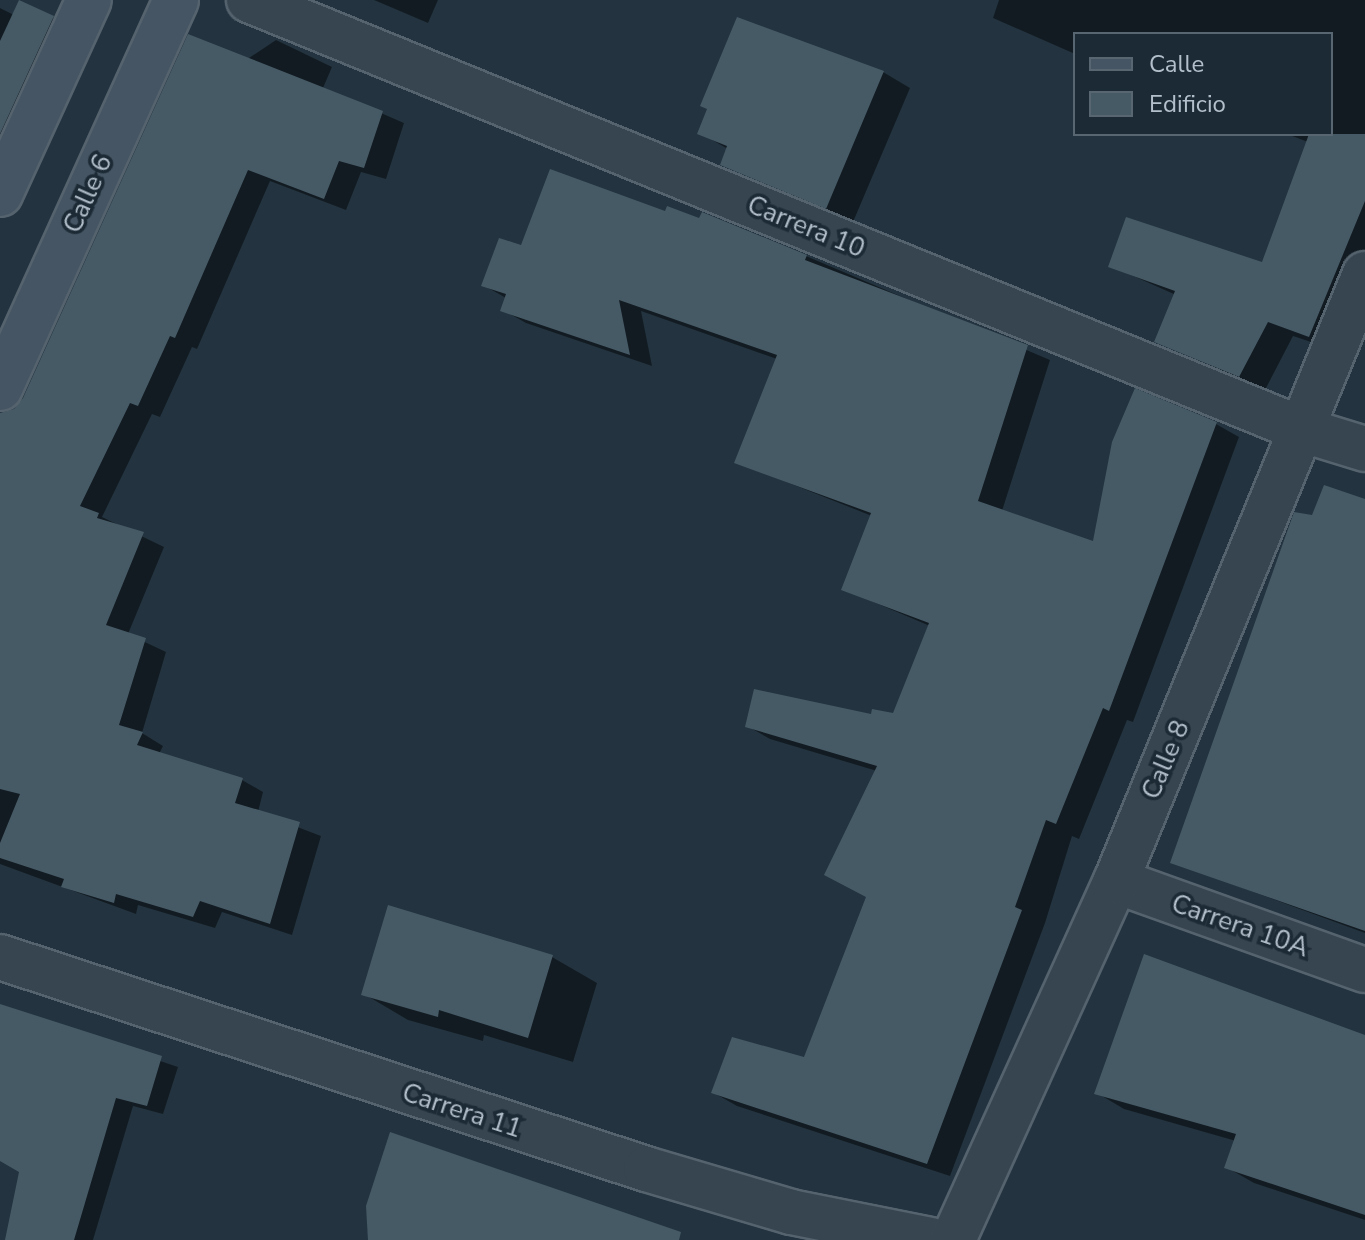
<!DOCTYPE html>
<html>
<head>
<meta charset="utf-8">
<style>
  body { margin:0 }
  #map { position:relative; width:1365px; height:1240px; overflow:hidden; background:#233440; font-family:"Nunito Sans",sans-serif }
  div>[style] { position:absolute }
  .shadow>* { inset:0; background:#0007 }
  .building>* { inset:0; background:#465a66 }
  .roads { filter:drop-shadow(2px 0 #55636e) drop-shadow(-2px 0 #55636e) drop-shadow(0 2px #55636e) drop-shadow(0 -2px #55636e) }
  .street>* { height:44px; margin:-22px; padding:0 22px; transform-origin:22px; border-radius:22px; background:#374550 }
  .secondary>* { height:44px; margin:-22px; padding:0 22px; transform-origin:22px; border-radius:22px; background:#455563 }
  span { translate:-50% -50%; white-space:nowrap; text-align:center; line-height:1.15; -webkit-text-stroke:7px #1c2a35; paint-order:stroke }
  .street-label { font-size:26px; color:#b3c0cb }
  .legend { position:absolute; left:1073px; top:32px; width:260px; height:104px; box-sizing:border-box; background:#1c2a35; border:2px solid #586671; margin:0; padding:10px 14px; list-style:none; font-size:24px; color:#b3c0cb }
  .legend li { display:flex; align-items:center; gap:16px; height:40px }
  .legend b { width:40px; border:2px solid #586671 }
</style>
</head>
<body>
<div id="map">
  <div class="shadow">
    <div style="clip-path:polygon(374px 0,438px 0,428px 23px)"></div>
    <div style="clip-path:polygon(999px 0,1365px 0,1365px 284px,1335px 350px,1293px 336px,1265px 390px,1156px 341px,1176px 295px,1111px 266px,1263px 265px,1308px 142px,1287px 134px,1331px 134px,1331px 34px,1075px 34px,1075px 54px,993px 18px)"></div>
    <div style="clip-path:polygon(0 8px,14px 15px,53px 18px,75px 30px,0 193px)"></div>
    <div style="clip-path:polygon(276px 40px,332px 67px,323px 88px,404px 123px,386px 179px,361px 172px,346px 210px,270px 181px,197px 349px,192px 347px,160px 417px,152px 414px,102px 517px,164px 547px,128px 634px,166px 652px,142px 733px,163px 746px,159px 754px,242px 780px,263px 792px,258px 812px,321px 836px,292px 935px,222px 912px,215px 928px,138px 905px,136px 914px,0 864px,0 414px,15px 410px,246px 60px)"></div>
    <div style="clip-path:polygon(883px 72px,910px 88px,853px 222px,722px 164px,728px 149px,700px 133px)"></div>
    <div style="clip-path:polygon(666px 214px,806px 256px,1050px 360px,1002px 511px,1095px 544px,1216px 424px,1239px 437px,1133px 722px,1127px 720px,1079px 839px,1072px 836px,1045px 923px,950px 1176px,737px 1106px,714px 1093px,805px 1059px,868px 897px,877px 771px,770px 739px,747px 726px,894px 715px,930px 626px,843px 589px,872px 516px,736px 462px,777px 359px,641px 311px,652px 366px,526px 323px,503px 310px,506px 298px,483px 285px,522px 247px)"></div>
    <div style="clip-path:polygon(1365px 501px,1365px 933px,1172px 862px,1313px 518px)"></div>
    <div style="clip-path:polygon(390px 908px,552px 957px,597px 983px,573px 1062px,484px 1035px,483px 1041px,408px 1020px,364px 994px)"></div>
    <div style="clip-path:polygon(0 1007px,178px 1067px,163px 1114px,133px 1106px,93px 1240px,7px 1240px,22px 1167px,0 1159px)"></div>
    <div style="clip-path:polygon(1365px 1037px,1365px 1220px,1254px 1183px,1226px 1167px,1236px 1141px,1124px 1109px,1097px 1093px)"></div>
  </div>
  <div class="building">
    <div style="clip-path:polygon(19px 0,54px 16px,0 134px,0 41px)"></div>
    <div style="clip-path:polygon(737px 17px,884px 71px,826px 209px,720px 165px,727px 146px,697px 134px,707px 109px,700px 106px)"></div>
    <div style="clip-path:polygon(188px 34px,383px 111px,364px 168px,339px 161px,324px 199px,248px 170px,175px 338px,170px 336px,138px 406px,130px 403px,80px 506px,99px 513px,97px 518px,144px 532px,106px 625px,146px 638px,119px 725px,143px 732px,137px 745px,243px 778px,235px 803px,300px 822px,270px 924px,200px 901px,193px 917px,116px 894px,114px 903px,61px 887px,64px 879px,0 858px,0 843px,20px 794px,0 789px,0 413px,14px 409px,23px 398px)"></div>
    <div style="clip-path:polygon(1309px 134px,1365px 134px,1365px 201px,1309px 337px,1268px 322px,1239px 377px,1154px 342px,1175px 291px,1108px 267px,1126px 217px,1262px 262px)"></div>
    <div style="clip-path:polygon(550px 169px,665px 211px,667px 206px,699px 218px,702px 212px,807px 255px,805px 260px,1028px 345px,978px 501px,1093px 541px,1112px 442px,1135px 388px,1217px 422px,1109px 711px,1103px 708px,1056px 824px,1046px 820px,1015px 907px,1022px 910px,927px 1164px,711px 1093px,732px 1037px,804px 1057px,866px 897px,824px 875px,877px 766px,745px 727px,754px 689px,871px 714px,872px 709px,893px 713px,929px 623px,841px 590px,871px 513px,734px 463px,777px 355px,619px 300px,630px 355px,500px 311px,506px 294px,481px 286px,499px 238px,521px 245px)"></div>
    <div style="clip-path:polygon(1324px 485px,1365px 499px,1365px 931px,1170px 863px,1294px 512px,1312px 515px)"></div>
    <div style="clip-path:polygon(388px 905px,553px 955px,528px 1038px,439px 1010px,438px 1017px,361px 995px)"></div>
    <div style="clip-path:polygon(1144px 954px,1365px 1035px,1365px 1215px,1224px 1168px,1236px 1134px,1094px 1094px)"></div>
    <div style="clip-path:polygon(0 1004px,162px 1056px,147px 1106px,116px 1098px,74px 1240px,5px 1240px,19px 1172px,0 1161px)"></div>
    <div style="clip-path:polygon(390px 1132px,681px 1232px,679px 1240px,368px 1240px,366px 1206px)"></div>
  </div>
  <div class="roads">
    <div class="street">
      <div style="left:249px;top:0;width:1138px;rotate:22.19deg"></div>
      <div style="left:1303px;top:430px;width:65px;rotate:17deg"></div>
      <div style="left:1116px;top:881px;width:264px;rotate:19.7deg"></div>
      <div style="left:0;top:957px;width:680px;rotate:18.17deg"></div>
      <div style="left:646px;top:1169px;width:151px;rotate:16.5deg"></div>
      <div style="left:791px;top:1212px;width:143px;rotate:11.3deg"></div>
      <div style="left:953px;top:1240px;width:394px;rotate:-65.6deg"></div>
      <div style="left:1116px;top:881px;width:656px;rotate:-67.7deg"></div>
    </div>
    <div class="secondary">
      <div style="left:0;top:194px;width:213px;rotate:-65.4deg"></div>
      <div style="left:0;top:388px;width:426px;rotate:-65.6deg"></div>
    </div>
  </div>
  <div class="street-label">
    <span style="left:88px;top:194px;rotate:-66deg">Calle 6</span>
    <span style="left:806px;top:227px;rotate:22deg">Carrera 10</span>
    <span style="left:1166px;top:760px;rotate:-67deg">Calle 8</span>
    <span style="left:1240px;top:926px;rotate:19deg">Carrera 10A</span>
    <span style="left:462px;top:1111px;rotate:18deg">Carrera 11</span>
  </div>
  <ul class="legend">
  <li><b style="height:10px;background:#455563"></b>Calle</li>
  <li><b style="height:22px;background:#465a66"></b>Edificio</li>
  </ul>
</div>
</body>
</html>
